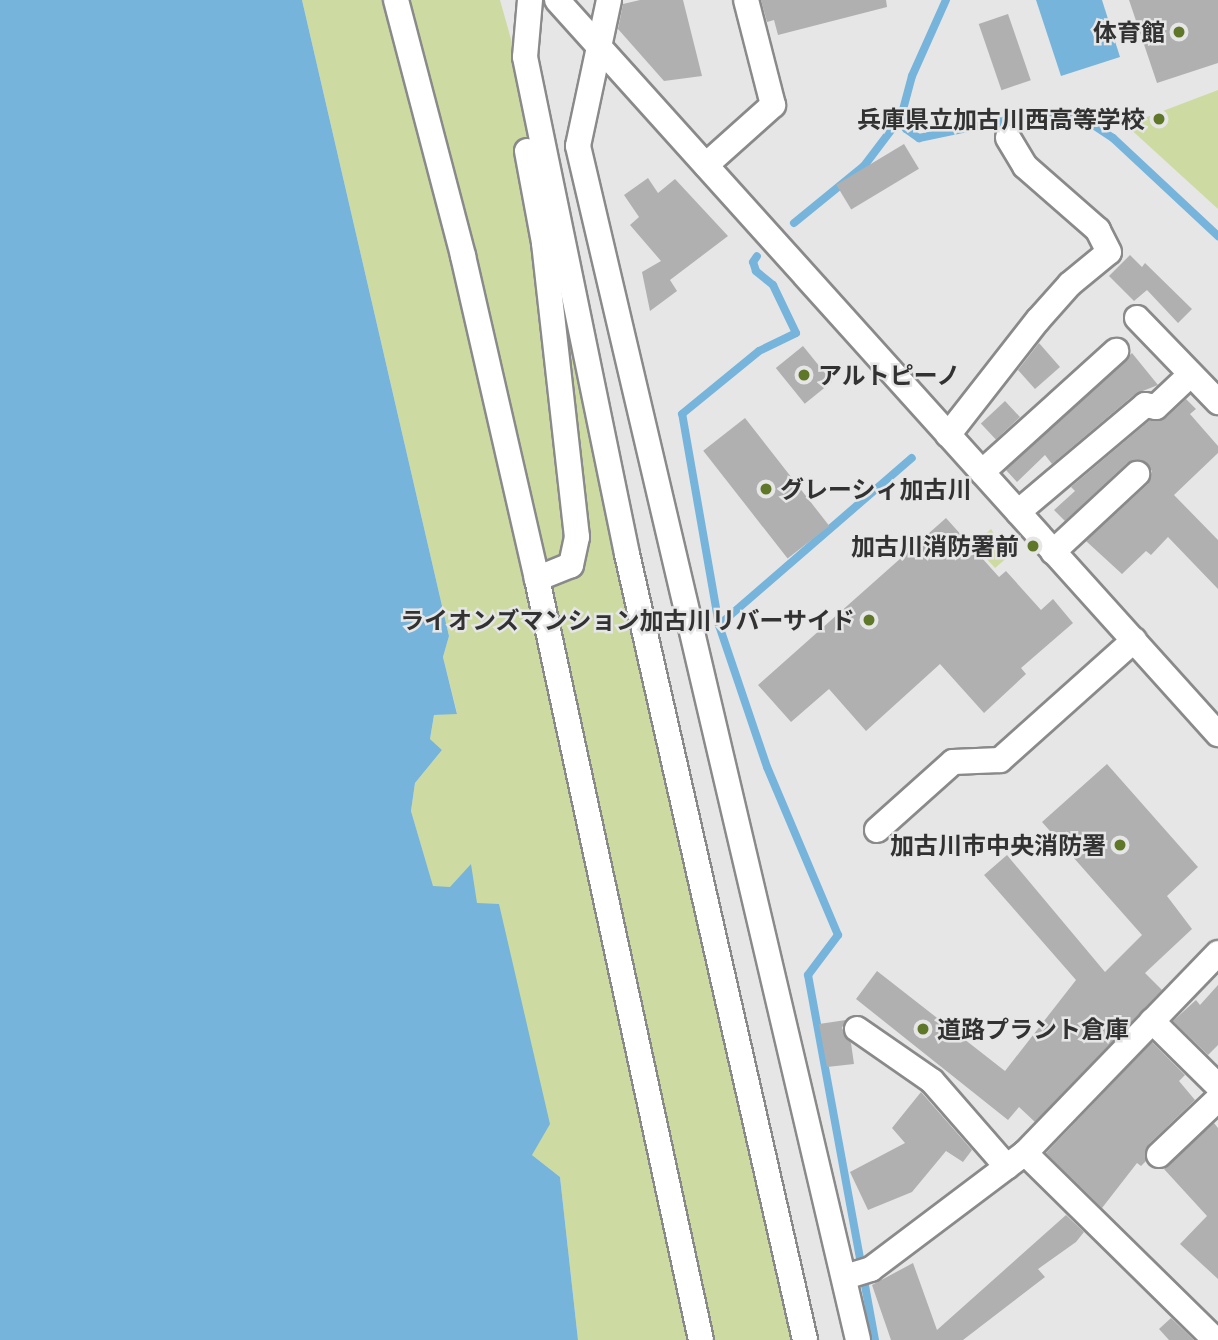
<!DOCTYPE html>
<html>
<head>
<meta charset="utf-8">
<style>
  body { margin:0 }
  #map { position:relative; width:1218px; height:1340px; overflow:hidden; background:#e6e6e7; font-family:"Golos Text","Noto Sans JP",sans-serif }
  div>[style] { position:absolute }
  .green>* { inset:0; background:#cddba2 }
  .water>* { inset:0; background:#76b4db }
  .stream>* { height:8px; margin:-4px; padding:0 4px; transform-origin:4px; border-radius:4px; background:#76b4db }
  .building>* { inset:0; background:#b0b0b1; transform-origin:0 0 }
  .roads { filter:drop-shadow(2px 0 #8a8a8b) drop-shadow(-2px 0 #8a8a8b) drop-shadow(0 2px #8a8a8b) drop-shadow(0 -2px #8a8a8b) }
  .minor>* { height:24px; margin:-12px; padding:0 12px; transform-origin:12px; border-radius:12px; background:#fff }
  .dots>* { width:19px; height:19px; translate:-50% -50%; box-sizing:border-box; border:4px solid #e6e6e7; border-radius:50% }
  span { translate:-50% -50%; white-space:nowrap; text-align:center; line-height:1.15; -webkit-text-stroke:5px #e6e6e7; paint-order:stroke }
  .poi-label { font-size:24px; color:#323232; font-weight:700 }
  .right { translate:-100% -50%; text-align:right }
  .left { translate:0 -50%; text-align:left }
</style>
</head>
<body>
<div id="map">
  <div class="green">
    <div style="clip-path:polygon(302px 0,500px 0,518px 64px,799px 1340px,578px 1340px,560px 1177px,532px 1155px,477px 903px,450px 887px,433px 887px,411px 811px,415px 783px,442px 750px,430px 739px,434px 715px,457px 713px,443px 657px,449px 636px)"></div>
    <div style="clip-path:polygon(1218px 90px,1218px 209px,1126px 125px)"></div>
    <div style="clip-path:polygon(991px 529px,1009px 556px,995px 568px,974px 545px)"></div>
  </div>
  <div class="water">
    <div style="clip-path:polygon(0 0,302px 0,449px 636px,443px 657px,457px 714px,434px 715px,430px 739px,442px 750px,415px 783px,411px 811px,433px 886px,450px 887px,471px 864px,477px 903px,499px 904px,550px 1124px,532px 1155px,560px 1177px,578px 1340px,0 1340px)"></div>
    <div style="clip-path:polygon(1036px 0,1102px 0,1120px 57px,1061px 76px)"></div>
  </div>
  <div class="stream">
    <div style="left:901px;top:117px;width:13px;rotate:67deg"></div>
    <div style="left:906px;top:129px;width:16px;rotate:35deg"></div>
    <div style="left:919px;top:138px;width:112px;rotate:-11.8deg"></div>
    <div style="left:1029px;top:115px;width:49px"></div>
    <div style="left:1078px;top:115px;width:42px;rotate:33.3deg"></div>
    <div style="left:1113px;top:138px;width:144px;rotate:43deg"></div>
    <div style="left:794px;top:223px;width:90px;rotate:-39.2deg"></div>
    <div style="left:864px;top:166px;width:61px;rotate:-52.9deg"></div>
    <div style="left:901px;top:117px;width:42px;rotate:-75deg"></div>
    <div style="left:912px;top:76px;width:83px;rotate:-65.9deg"></div>
    <div style="left:719px;top:625px;width:214px;rotate:-99.9deg"></div>
    <div style="left:682px;top:414px;width:99px;rotate:-39.3deg"></div>
    <div style="left:759px;top:351px;width:41px;rotate:-25.9deg"></div>
    <div style="left:796px;top:333px;width:53px;rotate:-115.6deg"></div>
    <div style="left:773px;top:285px;width:22px;rotate:-141deg"></div>
    <div style="left:756px;top:271px;width:9px;rotate:-108deg"></div>
    <div style="left:753px;top:262px;width:7px;rotate:-56deg"></div>
    <div style="left:875px;top:1340px;width:371px;rotate:-100.4deg"></div>
    <div style="left:808px;top:975px;width:50px;rotate:-53.1deg"></div>
    <div style="left:838px;top:935px;width:182px;rotate:-112.9deg"></div>
    <div style="left:767px;top:767px;width:150px;rotate:-108.7deg"></div>
    <div style="left:719px;top:625px;width:255px;rotate:-40.9deg"></div>
  </div>
  <div class="building">
    <div style="clip-path:polygon(640px 0,683px 0,702px 76px,664px 81px,618px 29px,623px 4px)"></div>
    <div style="clip-path:polygon(761px 0,886px 0,887px 7px,778px 35px,774px 20px,767px 22px)"></div>
    <div style="clip-path:polygon(1129px 0,1218px 0,1218px 63px,1157px 83px)"></div>
    <div style="left:1008px;top:14px;width:70px;height:31px;rotate:71deg"></div>
    <div style="left:904px;top:144px;width:29px;height:79px;rotate:59deg"></div>
    <div style="clip-path:polygon(648px 178px,658px 193px,675px 179px,728px 236px,670px 280px,677px 291px,650px 311px,642px 272px,661px 261px,630px 225px,639px 217px,624px 195px)"></div>
    <div style="clip-path:polygon(1130px 255px,1142px 267px,1145px 263px,1192px 309px,1178px 323px,1147px 290px,1134px 301px,1109px 276px)"></div>
    <div style="clip-path:polygon(1039px 343px,1060px 367px,1035px 389px,1018px 370px)"></div>
    <div style="left:803px;top:346px;width:46px;height:35px;rotate:51deg"></div>
    <div style="clip-path:polygon(1132px 353px,1158px 385px,1135px 394px,1052px 464px,1045px 455px,1017px 482px,1006px 470px)"></div>
    <div style="clip-path:polygon(1186px 399px,1196px 409px,1190px 414px,1218px 446px,1218px 453px,1174px 495px,1218px 540px,1218px 589px,1168px 537px,1151px 555px,1146px 551px,1122px 574px,1086px 541px,1148px 484px,1152px 471px,1142px 460px,1127px 463px,1065px 521px,1054px 510px,1075px 491px,1071px 487px,1149px 421px,1166px 418px)"></div>
    <div style="left:1005px;top:401px;width:22px;height:33px;rotate:47deg"></div>
    <div style="left:745px;top:418px;width:137px;height:53px;rotate:52deg"></div>
    <div style="clip-path:polygon(946px 518px,999px 577px,1006px 571px,1041px 610px,1053px 599px,1073px 623px,1021px 668px,1026px 674px,984px 713px,940px 664px,866px 731px,829px 689px,791px 722px,758px 685px)"></div>
    <div style="clip-path:polygon(1107px 764px,1198px 867px,1167px 896px,1192px 929px,1145px 973px,1162px 990px,1035px 1122px,1019px 1107px,1008px 1120px,856px 999px,877px 971px,1005px 1071px,1076px 980px,984px 875px,1007px 855px,1105px 972px,1142px 935px,1042px 822px)"></div>
    <div style="clip-path:polygon(1218px 985px,1218px 1045px,1208px 1055px,1173px 1021px,1196px 1000px,1200px 1005px)"></div>
    <div style="clip-path:polygon(846px 1020px,842px 1028px,851px 1043px,854px 1064px,827px 1067px,819px 1024px)"></div>
    <div style="clip-path:polygon(1152px 1042px,1185px 1075px,1179px 1081px,1195px 1100px,1149px 1144px,1146px 1161px,1141px 1166px,1137px 1163px,1102px 1208px,1046px 1153px)"></div>
    <div style="clip-path:polygon(921px 1092px,972px 1150px,963px 1162px,946px 1151px,912px 1192px,868px 1210px,850px 1172px,905px 1143px,892px 1128px)"></div>
    <div style="clip-path:polygon(1214px 1123px,1218px 1128px,1218px 1279px,1180px 1244px,1207px 1216px,1164px 1169px)"></div>
    <div style="clip-path:polygon(1066px 1215px,1084px 1232px,1076px 1242px,1038px 1269px,1045px 1277px,963px 1340px,891px 1340px,872px 1285px,913px 1263px,937px 1330px)"></div>
    <div style="clip-path:polygon(1171px 1318px,1194px 1340px,1169px 1340px,1159px 1329px)"></div>
  </div>
  <div class="roads">
    <div class="minor">
      <div style="left:396px;top:0;width:265px;rotate:75.3deg"></div>
      <div style="left:463px;top:256px;width:331px;rotate:77.1deg"></div>
      <div style="left:537px;top:579px;width:778px;rotate:77.84deg"></div>
      <div style="left:530px;top:0;width:57px;rotate:95deg"></div>
      <div style="left:525px;top:57px;width:507px;rotate:78.4deg"></div>
      <div style="left:627px;top:554px;width:806px;rotate:77.24deg"></div>
      <div style="left:557px;top:0;width:988px;rotate:48deg"></div>
      <div style="left:609px;top:0;width:149px;rotate:102deg"></div>
      <div style="left:578px;top:146px;width:1226px;rotate:76.8deg"></div>
      <div style="left:527px;top:151px;width:94px;rotate:79.5deg"></div>
      <div style="left:544px;top:243px;width:296px;rotate:83.6deg"></div>
      <div style="left:577px;top:537px;width:29px;rotate:102deg"></div>
      <div style="left:571px;top:565px;width:37px;rotate:158deg"></div>
      <div style="left:706px;top:165px;width:90px;rotate:-41.8deg"></div>
      <div style="left:773px;top:105px;width:108px;rotate:-104.4deg"></div>
      <div style="left:1137px;top:318px;width:117px;rotate:46deg"></div>
      <div style="left:948px;top:435px;width:146px;rotate:-52deg"></div>
      <div style="left:1038px;top:320px;width:48px;rotate:-48.4deg"></div>
      <div style="left:1070px;top:284px;width:50px;rotate:-39.4deg"></div>
      <div style="left:1109px;top:252px;width:25px;rotate:-117deg"></div>
      <div style="left:1098px;top:230px;width:97px;rotate:-138.8deg"></div>
      <div style="left:1025px;top:166px;width:33px;rotate:-121deg"></div>
      <div style="left:982px;top:472px;width:181px;rotate:-42.1deg"></div>
      <div style="left:1018px;top:512px;width:166px;rotate:-40.1deg"></div>
      <div style="left:1145px;top:405px;width:11px;rotate:10deg"></div>
      <div style="left:1156px;top:407px;width:47px;rotate:-43.3deg"></div>
      <div style="left:1053px;top:552px;width:115px;rotate:-42.9deg"></div>
      <div style="left:877px;top:830px;width:102px;rotate:-41.8deg"></div>
      <div style="left:953px;top:762px;width:47px;rotate:-2.4deg"></div>
      <div style="left:1000px;top:760px;width:180px;rotate:-41.8deg"></div>
      <div style="left:1152px;top:1021px;width:93px;rotate:44.6deg"></div>
      <div style="left:857px;top:1029px;width:91px;rotate:34.7deg"></div>
      <div style="left:932px;top:1081px;width:114px;rotate:48.9deg"></div>
      <div style="left:1025px;top:1153px;width:267px;rotate:44.5deg"></div>
      <div style="left:1159px;top:1155px;width:81px;rotate:-43.5deg"></div>
      <div style="left:845px;top:1277px;width:27px;rotate:-17deg"></div>
      <div style="left:871px;top:1269px;width:193px;rotate:-37deg"></div>
      <div style="left:1025px;top:1153px;width:278px;rotate:-46deg"></div>
    </div>
  </div>
  <div class="dots">
    <div style="left:1179px;top:32px;background:#5f7729"></div>
    <div style="left:1159px;top:119px;background:#5f7729"></div>
    <div style="left:804px;top:375px;background:#5f7729"></div>
    <div style="left:766px;top:489px;background:#5f7729"></div>
    <div style="left:1033px;top:546px;background:#5f7729"></div>
    <div style="left:869px;top:620px;background:#5f7729"></div>
    <div style="left:1120px;top:845px;background:#5f7729"></div>
    <div style="left:923px;top:1029px;background:#5f7729"></div>
  </div>
  <div class="poi-label">
    <span class="right" style="left:1165px;top:32px">体育館</span>
    <span class="right" style="left:1145px;top:119px">兵庫県立加古川西高等学校</span>
    <span class="left" style="left:818px;top:375px">アルトピーノ</span>
    <span class="left" style="left:780px;top:489px">グレーシィ加古川</span>
    <span class="right" style="left:1019px;top:546px">加古川消防署前</span>
    <span class="right" style="left:855px;top:620px">ライオンズマンション加古川リバーサイド</span>
    <span class="right" style="left:1106px;top:845px">加古川市中央消防署</span>
    <span class="left" style="left:937px;top:1029px">道路プラント倉庫</span>
  </div>
</div>
</body>
</html>
